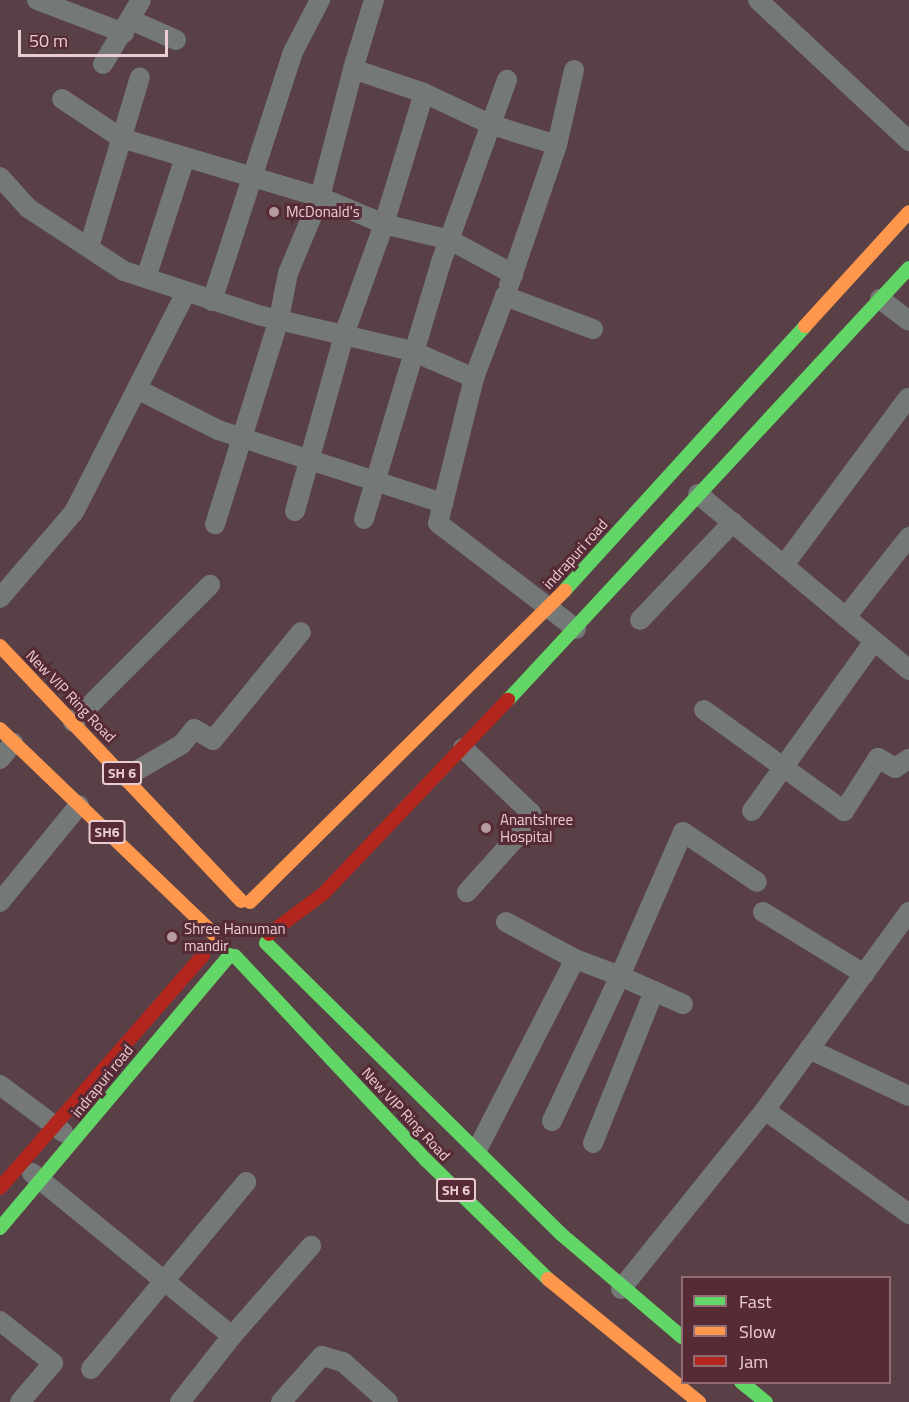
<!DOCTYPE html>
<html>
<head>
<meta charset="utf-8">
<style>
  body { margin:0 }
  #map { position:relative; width:909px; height:1402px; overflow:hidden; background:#584046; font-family:"Titillium Web",sans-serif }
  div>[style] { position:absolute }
  .street>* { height:20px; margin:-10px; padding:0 10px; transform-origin:10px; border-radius:10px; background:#747877 }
  .fast>* { height:14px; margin:-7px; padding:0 7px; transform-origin:7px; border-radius:7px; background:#63d668 }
  .slow>* { height:14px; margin:-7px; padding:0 7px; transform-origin:7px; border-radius:7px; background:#ff974d }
  .jam>* { height:14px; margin:-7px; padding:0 7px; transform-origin:7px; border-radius:7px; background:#b3261e }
  .dots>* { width:16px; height:16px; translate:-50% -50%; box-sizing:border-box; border:3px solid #572b36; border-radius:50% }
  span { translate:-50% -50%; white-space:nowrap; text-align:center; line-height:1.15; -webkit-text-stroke:6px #572b36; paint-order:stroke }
  .shield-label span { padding:2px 4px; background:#572b36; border:2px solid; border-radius:4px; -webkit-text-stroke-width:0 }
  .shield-label { font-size:14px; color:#eacdd2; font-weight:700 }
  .poi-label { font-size:15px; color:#eacdd2 }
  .left { translate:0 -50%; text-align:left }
  .street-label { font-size:15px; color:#eacdd2 }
  .legend { position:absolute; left:681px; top:1276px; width:210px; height:108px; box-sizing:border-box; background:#572b36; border:2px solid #926c74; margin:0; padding:8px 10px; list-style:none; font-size:18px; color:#eacdd2 }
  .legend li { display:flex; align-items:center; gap:12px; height:30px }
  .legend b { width:30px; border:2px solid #926c74 }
  .scale { position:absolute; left:18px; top:30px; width:150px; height:27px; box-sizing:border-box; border:3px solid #eacdd2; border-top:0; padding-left:8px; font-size:18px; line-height:21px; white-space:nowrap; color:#eacdd2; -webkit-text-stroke:4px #572b36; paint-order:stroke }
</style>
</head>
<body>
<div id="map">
  <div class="street">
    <div style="left:37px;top:0;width:93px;rotate:20.8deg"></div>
    <div style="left:758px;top:0;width:207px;rotate:43deg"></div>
    <div style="left:133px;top:21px;width:47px;rotate:23.8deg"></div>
    <div style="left:103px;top:64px;width:74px;rotate:-59.3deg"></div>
    <div style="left:353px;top:69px;width:72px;rotate:-73.1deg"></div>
    <div style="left:424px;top:93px;width:137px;rotate:107deg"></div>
    <div style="left:384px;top:224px;width:69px;rotate:-157.1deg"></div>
    <div style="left:320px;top:197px;width:132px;rotate:-75.5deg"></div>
    <div style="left:353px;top:69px;width:75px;rotate:18.7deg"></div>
    <div style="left:424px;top:93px;width:75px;rotate:25.2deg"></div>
    <div style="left:492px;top:125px;width:68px;rotate:17.1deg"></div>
    <div style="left:62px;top:99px;width:71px;rotate:33.5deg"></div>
    <div style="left:121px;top:138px;width:208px;rotate:16.5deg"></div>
    <div style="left:320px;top:197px;width:82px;rotate:112.8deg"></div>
    <div style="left:288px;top:273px;width:47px;rotate:101.1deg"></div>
    <div style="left:279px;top:319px;width:215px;rotate:107.3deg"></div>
    <div style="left:0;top:177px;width:42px;rotate:47.9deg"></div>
    <div style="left:28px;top:208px;width:115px;rotate:33.3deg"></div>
    <div style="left:124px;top:271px;width:145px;rotate:18.1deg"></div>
    <div style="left:262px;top:316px;width:154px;rotate:13.1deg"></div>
    <div style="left:412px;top:351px;width:68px;rotate:23.5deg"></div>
    <div style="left:474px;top:378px;width:88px;rotate:-69.3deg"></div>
    <div style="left:505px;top:296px;width:94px;rotate:20.6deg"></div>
    <div style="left:89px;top:247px;width:177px;rotate:-73.3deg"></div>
    <div style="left:146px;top:278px;width:127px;rotate:-72.1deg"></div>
    <div style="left:509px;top:285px;width:148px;rotate:-71.1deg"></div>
    <div style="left:557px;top:145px;width:77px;rotate:-77.2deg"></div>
    <div style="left:880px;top:299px;width:36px;rotate:37deg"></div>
    <div style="left:212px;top:301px;width:262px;rotate:-72deg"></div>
    <div style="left:293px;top:52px;width:59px;rotate:-62.6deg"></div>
    <div style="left:474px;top:378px;width:149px;rotate:103.9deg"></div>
    <div style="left:438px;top:523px;width:174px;rotate:37.5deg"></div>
    <div style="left:137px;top:389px;width:91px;rotate:26.8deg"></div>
    <div style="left:218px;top:430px;width:237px;rotate:18deg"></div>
    <div style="left:698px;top:494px;width:275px;rotate:39.8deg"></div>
    <div style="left:295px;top:511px;width:186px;rotate:-74.4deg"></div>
    <div style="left:345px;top:332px;width:115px;rotate:-70.1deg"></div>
    <div style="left:384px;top:224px;width:68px;rotate:13.6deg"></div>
    <div style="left:450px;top:240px;width:72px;rotate:28.4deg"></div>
    <div style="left:364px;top:519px;width:265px;rotate:-73.3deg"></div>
    <div style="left:440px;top:265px;width:197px;rotate:-70.1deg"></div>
    <div style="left:784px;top:565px;width:208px;rotate:-53.4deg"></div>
    <div style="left:0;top:598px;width:113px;rotate:-49.3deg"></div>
    <div style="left:74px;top:512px;width:247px;rotate:-63deg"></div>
    <div style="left:846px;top:617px;width:102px;rotate:-51.8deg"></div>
    <div style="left:640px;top:620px;width:135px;rotate:-46.5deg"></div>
    <div style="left:704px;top:710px;width:173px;rotate:35.8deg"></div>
    <div style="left:844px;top:811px;width:63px;rotate:-57.3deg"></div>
    <div style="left:878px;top:758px;width:20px;rotate:30deg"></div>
    <div style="left:895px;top:768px;width:17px;rotate:-33deg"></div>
    <div style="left:73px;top:722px;width:194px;rotate:-45deg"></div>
    <div style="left:463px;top:748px;width:94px;rotate:43.7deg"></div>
    <div style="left:531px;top:813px;width:10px;rotate:101deg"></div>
    <div style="left:529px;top:823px;width:93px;rotate:131.9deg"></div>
    <div style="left:0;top:759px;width:21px;rotate:-51deg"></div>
    <div style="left:126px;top:777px;width:65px;rotate:-30.5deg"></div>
    <div style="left:182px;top:744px;width:19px;rotate:-51deg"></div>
    <div style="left:194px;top:729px;width:22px;rotate:30deg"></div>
    <div style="left:213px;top:740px;width:139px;rotate:-50.8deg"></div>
    <div style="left:752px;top:811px;width:209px;rotate:-54.3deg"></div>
    <div style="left:0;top:902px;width:125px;rotate:-50.8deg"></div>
    <div style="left:763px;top:912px;width:119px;rotate:31.5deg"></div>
    <div style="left:506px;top:922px;width:78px;rotate:28.2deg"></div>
    <div style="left:809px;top:1049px;width:110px;rotate:25.2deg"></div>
    <div style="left:0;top:1085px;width:79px;rotate:36.7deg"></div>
    <div style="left:765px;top:1110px;width:178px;rotate:35.8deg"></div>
    <div style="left:552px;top:1121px;width:160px;rotate:-64.9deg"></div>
    <div style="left:620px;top:976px;width:69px;rotate:24deg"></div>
    <div style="left:593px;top:1143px;width:164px;rotate:-68.1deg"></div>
    <div style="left:478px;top:1148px;width:212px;rotate:-62.8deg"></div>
    <div style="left:575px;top:959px;width:48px;rotate:20.7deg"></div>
    <div style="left:620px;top:976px;width:157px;rotate:-66.4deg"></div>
    <div style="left:683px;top:832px;width:89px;rotate:34deg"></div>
    <div style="left:32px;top:1173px;width:258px;rotate:39.2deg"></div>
    <div style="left:232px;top:1336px;width:84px;rotate:128.2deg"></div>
    <div style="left:621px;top:1289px;width:230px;rotate:-51.2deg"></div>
    <div style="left:765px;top:1110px;width:245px;rotate:-54deg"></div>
    <div style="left:0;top:1321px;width:68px;rotate:38.4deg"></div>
    <div style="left:53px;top:1363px;width:51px;rotate:130.2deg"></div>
    <div style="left:232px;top:1336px;width:120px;rotate:-48.7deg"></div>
    <div style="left:91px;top:1369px;width:243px;rotate:-50.3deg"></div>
    <div style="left:281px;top:1402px;width:62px;rotate:-48.3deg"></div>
    <div style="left:322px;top:1356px;width:22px;rotate:16deg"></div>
    <div style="left:343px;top:1362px;width:60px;rotate:41.6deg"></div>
  </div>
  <div class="fast">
    <div style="left:565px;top:590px;width:357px;rotate:-47.7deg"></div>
    <div style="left:508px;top:700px;width:589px;rotate:-47.13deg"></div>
    <div style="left:266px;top:943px;width:414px;rotate:44.6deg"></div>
    <div style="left:561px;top:1234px;width:159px;rotate:40.4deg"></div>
    <div style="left:235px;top:956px;width:281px;rotate:46.9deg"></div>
    <div style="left:427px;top:1161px;width:169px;rotate:44.3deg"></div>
    <div style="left:0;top:1228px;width:357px;rotate:-49.9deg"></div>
    <div style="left:741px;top:1382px;width:32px;rotate:39deg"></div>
  </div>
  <div class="slow">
    <div style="left:805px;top:326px;width:154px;rotate:-47.6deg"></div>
    <div style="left:0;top:646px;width:351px;rotate:46.6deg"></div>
    <div style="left:0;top:729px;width:296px;rotate:43.8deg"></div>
    <div style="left:250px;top:902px;width:443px;rotate:-44.7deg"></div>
    <div style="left:548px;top:1279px;width:195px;rotate:39.2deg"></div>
  </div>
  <div class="jam">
    <div style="left:269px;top:934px;width:69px;rotate:-36.7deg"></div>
    <div style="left:324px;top:893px;width:267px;rotate:-46.4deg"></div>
    <div style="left:0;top:1188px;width:309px;rotate:-48.9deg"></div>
  </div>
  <div class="dots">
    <div style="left:274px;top:212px;background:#b79ca1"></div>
    <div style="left:486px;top:828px;background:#b79ca1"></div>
    <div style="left:172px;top:937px;background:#b79ca1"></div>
  </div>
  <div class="shield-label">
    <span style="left:122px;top:773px">SH 6</span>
    <span style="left:107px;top:832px">SH6</span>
    <span style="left:456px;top:1190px">SH 6</span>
  </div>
  <div class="poi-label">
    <span class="left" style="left:286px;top:212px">McDonald's</span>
    <span class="left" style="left:500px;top:828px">Anantshree<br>Hospital</span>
    <span class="left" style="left:184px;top:937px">Shree Hanuman<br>mandir</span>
  </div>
  <div class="street-label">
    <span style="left:575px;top:554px;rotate:-48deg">indrapuri road</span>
    <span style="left:71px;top:696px;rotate:46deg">New VIP Ring Road</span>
    <span style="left:102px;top:1081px;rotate:-51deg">indrapuri road</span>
    <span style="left:406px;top:1114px;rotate:47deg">New VIP Ring Road</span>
  </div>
  <ul class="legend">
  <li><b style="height:8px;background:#63d668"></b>Fast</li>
  <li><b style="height:8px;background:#ff974d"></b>Slow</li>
  <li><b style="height:8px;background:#b3261e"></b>Jam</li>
  </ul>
  <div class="scale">50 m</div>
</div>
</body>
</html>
